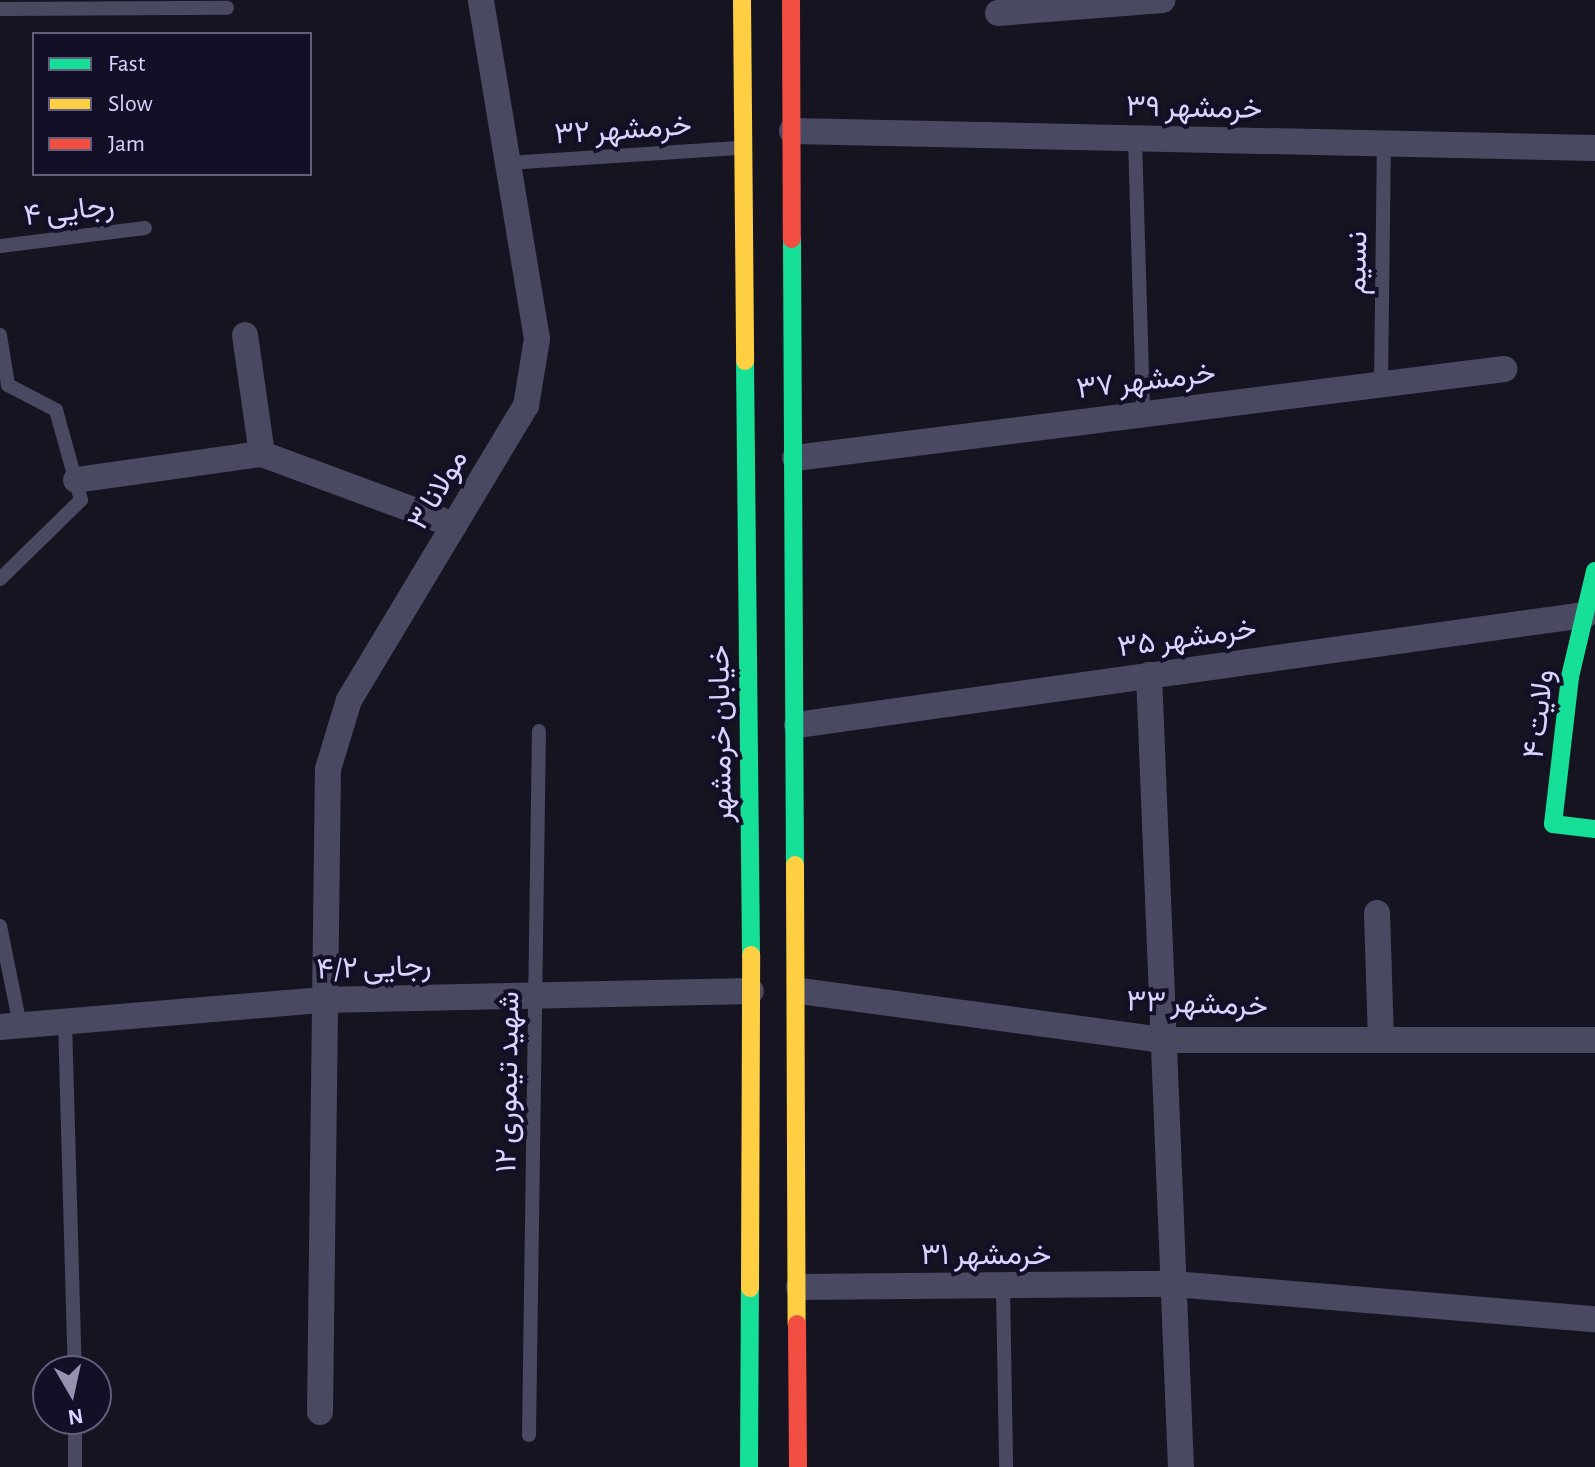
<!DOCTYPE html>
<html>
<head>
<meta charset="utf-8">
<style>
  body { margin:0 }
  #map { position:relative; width:1595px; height:1467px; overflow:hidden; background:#161421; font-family:"Alegreya Sans",Vazirmatn,sans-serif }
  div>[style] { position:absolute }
  .lane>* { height:14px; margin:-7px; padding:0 7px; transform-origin:7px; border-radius:7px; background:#4a4962 }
  .street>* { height:26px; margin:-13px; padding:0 13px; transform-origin:13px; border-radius:13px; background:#4a4962 }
  .fast>* { height:18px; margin:-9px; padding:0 9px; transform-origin:9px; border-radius:9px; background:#16e098 }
  .slow>* { height:18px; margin:-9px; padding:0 9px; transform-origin:9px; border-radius:9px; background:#ffcf43 }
  .jam>* { height:18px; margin:-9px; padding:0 9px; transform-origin:9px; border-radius:9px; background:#f24e42 }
  span { translate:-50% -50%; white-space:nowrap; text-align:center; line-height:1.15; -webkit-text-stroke:8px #130f26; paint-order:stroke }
  .street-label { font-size:30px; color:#d9d4ff }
  .legend { position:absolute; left:32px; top:32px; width:280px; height:144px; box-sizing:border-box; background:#130f26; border:2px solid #625e7d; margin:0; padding:10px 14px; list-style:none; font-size:24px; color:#d9d4ff }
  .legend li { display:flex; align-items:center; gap:16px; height:40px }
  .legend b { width:40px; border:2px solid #625e7d }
  .north { position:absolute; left:32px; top:1355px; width:80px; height:80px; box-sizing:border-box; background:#130f26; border:2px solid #625e7d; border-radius:50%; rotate:171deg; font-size:22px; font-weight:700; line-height:32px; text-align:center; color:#d9d4ff }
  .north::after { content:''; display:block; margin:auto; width:28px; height:36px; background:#9591b1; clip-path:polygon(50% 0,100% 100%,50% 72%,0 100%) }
</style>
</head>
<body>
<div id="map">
  <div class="lane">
    <div style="left:0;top:9px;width:227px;rotate:-0.3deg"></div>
    <div style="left:1135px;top:139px;width:274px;rotate:88.3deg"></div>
    <div style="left:507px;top:163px;width:235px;rotate:-3.7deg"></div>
    <div style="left:0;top:246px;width:146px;rotate:-7.1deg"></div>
    <div style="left:0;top:335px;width:51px;rotate:80.9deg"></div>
    <div style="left:8px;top:385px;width:54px;rotate:27.5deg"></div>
    <div style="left:56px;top:410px;width:93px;rotate:74.5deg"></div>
    <div style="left:81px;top:500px;width:113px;rotate:135.7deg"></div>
    <div style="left:1381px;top:384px;width:241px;rotate:-89.3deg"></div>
    <div style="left:0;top:926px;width:101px;rotate:78.6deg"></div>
    <div style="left:65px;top:1021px;width:350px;rotate:88.4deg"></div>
    <div style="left:1003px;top:1288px;width:179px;rotate:89deg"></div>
    <div style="left:75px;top:1419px;width:48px;rotate:90deg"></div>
    <div style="left:529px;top:1435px;width:704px;rotate:-89.19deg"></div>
  </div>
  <div class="street">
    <div style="left:998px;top:13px;width:165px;rotate:-4.5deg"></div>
    <div style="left:792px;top:131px;width:803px;rotate:1.21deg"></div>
    <div style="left:245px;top:335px;width:120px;rotate:81.9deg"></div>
    <div style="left:262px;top:454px;width:205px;rotate:20.3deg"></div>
    <div style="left:795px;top:458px;width:715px;rotate:-7.15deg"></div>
    <div style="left:76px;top:480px;width:188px;rotate:-8deg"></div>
    <div style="left:1149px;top:675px;width:793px;rotate:87.69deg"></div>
    <div style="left:797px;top:725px;width:796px;rotate:-7.95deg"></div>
    <div style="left:1377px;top:913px;width:127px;rotate:88.2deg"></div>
    <div style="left:800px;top:991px;width:367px;rotate:7.7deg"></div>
    <div style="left:1164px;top:1040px;width:431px"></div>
    <div style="left:0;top:1027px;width:324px;rotate:-4.8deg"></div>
    <div style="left:323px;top:1000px;width:428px;rotate:-1.2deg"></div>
    <div style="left:799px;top:1287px;width:375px;rotate:-0.5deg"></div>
    <div style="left:1174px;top:1284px;width:422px;rotate:4.8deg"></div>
    <div style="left:320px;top:1412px;width:643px;rotate:-89.29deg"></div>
    <div style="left:328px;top:769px;width:72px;rotate:-73.1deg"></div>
    <div style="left:349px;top:700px;width:343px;rotate:-59deg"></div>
    <div style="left:526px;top:406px;width:68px;rotate:-80.7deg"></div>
    <div style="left:537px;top:339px;width:344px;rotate:-99.4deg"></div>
  </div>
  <div class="fast">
    <div style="left:792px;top:239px;width:626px;rotate:89.73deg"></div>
    <div style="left:745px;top:361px;width:594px;rotate:89.42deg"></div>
    <div style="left:1595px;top:571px;width:109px;rotate:103.3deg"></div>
    <div style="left:1570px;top:677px;width:148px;rotate:96.6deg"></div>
    <div style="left:1553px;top:824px;width:42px;rotate:6.8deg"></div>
    <div style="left:749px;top:1467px;width:179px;rotate:-89.7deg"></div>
  </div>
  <div class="slow">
    <div style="left:742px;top:0;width:361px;rotate:89.5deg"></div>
    <div style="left:795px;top:865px;width:459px;rotate:89.8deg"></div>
    <div style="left:750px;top:1288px;width:333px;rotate:-89.8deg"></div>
  </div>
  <div class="jam">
    <div style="left:791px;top:0;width:239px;rotate:89.8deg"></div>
    <div style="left:797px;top:1324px;width:143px;rotate:89.6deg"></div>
  </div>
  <div class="street-label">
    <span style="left:1194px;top:108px;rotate:1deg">خرمشهر ۳۹</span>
    <span style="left:623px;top:130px;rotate:-4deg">خرمشهر ۳۲</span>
    <span style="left:69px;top:211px;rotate:-7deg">رجایی ۴</span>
    <span style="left:1357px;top:263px;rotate:-89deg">نسیم</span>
    <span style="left:1146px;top:381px;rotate:-7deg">خرمشهر ۳۷</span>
    <span style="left:438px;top:490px;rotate:-59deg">مولانا ۳</span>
    <span style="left:1187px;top:638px;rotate:-8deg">خرمشهر ۳۵</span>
    <span style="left:1539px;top:714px;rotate:-83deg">ولایت ۴</span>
    <span style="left:721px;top:734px;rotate:-91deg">خیابان خرمشهر</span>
    <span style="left:374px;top:968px;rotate:-2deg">رجایی ۴/۲</span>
    <span style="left:1197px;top:1004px;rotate:2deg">خرمشهر ۳۳</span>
    <span style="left:508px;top:1082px;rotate:-89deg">شهید تیموری ۱۲</span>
    <span style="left:986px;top:1255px">خرمشهر ۳۱</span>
  </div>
  <ul class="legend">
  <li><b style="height:10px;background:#16e098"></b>Fast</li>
  <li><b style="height:10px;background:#ffcf43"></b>Slow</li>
  <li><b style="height:10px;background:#f24e42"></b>Jam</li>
  </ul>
  <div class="north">N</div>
</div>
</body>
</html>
